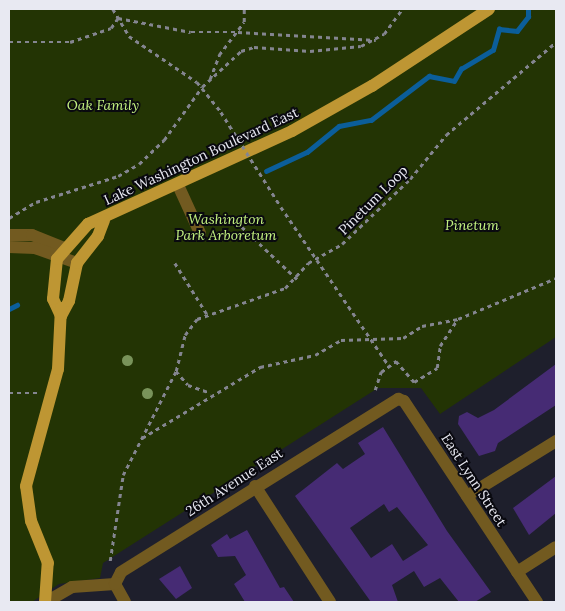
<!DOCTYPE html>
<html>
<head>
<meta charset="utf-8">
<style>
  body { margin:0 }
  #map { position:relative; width:565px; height:611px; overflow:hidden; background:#1e1f2c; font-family:Lora,serif }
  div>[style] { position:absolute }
  .green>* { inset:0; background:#233404 }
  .stream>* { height:4.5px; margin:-2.25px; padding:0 2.25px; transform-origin:2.25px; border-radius:2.25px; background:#0b5e9a }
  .building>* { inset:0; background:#462b74 }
  .path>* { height:2.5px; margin-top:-1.25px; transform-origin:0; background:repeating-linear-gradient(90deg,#848590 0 4px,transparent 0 8px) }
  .minor>* { height:12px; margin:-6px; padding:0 6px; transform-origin:6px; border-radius:6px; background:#725a20 }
  .major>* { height:12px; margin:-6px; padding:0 6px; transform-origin:6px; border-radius:6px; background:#be9633 }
  .path-bridge>* { height:2.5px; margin-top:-1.25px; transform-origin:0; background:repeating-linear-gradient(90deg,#848590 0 4px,transparent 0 8px) }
  .trees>* { width:11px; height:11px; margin:-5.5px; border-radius:50%; background:#79935a }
  span { translate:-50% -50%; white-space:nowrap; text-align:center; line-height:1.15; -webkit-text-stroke:4px #09090f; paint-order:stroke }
  .park-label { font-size:14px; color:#c3f280; font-style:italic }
  .street-label { font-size:14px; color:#e8e9f2 }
  .frame { position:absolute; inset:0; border:10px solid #e8e9f2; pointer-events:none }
</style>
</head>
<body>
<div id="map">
  <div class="green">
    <div style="clip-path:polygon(9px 9px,556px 9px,556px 337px,440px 414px,421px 388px,378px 388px,103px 563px,100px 578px,59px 584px,32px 602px,9px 602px)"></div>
  </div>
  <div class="stream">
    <div style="left:266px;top:171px;width:45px;rotate:-24.9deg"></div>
    <div style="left:307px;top:152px;width:41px;rotate:-39.1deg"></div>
    <div style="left:339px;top:126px;width:33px;rotate:-11deg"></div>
    <div style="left:371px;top:120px;width:73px;rotate:-37.2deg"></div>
    <div style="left:429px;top:76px;width:25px;rotate:11deg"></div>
    <div style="left:454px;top:81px;width:14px;rotate:-60deg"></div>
    <div style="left:461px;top:69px;width:37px;rotate:-31deg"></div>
    <div style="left:493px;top:50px;width:22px;rotate:-74deg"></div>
    <div style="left:499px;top:29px;width:18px;rotate:6deg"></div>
    <div style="left:517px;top:31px;width:18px;rotate:-52deg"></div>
    <div style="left:528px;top:17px;width:8px;rotate:-90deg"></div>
    <div style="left:9px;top:309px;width:9px;rotate:-27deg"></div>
  </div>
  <div class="building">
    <div style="clip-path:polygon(556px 364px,556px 405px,498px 443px,495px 451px,479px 456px,458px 424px,459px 416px,467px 412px,478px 418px,494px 410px)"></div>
    <div style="clip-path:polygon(evenodd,383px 427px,447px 531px,491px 592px,475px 602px,459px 602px,440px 578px,424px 587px,414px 571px,392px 585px,398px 602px,371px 602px,295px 496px,337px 463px,343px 469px,365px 454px,358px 443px,383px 427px,384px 504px,389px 512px,397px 507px,428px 545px,403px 561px,392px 544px,371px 558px,350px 528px,384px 504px)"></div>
    <div style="clip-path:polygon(556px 476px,556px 513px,529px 535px,513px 508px)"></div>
    <div style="clip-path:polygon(247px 530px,280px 588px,284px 587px,294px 602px,245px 602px,234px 584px,246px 575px,235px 556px,218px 557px,211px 545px,227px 534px,230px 539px)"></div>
    <div style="clip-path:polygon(180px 566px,192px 588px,176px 599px,159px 579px)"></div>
  </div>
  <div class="path">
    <div style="left:113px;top:9px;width:31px;rotate:59deg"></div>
    <div style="left:129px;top:36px;width:82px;rotate:34.1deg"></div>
    <div style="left:197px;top:82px;width:38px;rotate:51deg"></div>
    <div style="left:238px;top:32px;width:138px;rotate:3.3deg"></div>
    <div style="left:9px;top:42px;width:61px"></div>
    <div style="left:70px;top:42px;width:43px;rotate:-18.9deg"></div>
    <div style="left:111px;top:28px;width:12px;rotate:-55deg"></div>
    <div style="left:118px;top:18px;width:74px;rotate:10.9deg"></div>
    <div style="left:191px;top:32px;width:47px"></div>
    <div style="left:210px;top:79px;width:26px;rotate:-69deg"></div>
    <div style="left:219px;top:55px;width:41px;rotate:-52.9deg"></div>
    <div style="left:244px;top:22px;width:13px;rotate:-90deg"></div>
    <div style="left:281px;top:207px;width:192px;rotate:55.8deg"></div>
    <div style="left:9px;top:218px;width:31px;rotate:-31deg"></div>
    <div style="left:36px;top:202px;width:86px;rotate:-17.6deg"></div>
    <div style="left:118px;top:176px;width:24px;rotate:-30deg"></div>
    <div style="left:139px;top:164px;width:35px;rotate:-44deg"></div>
    <div style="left:164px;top:140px;width:65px;rotate:-54.4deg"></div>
    <div style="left:202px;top:87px;width:53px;rotate:-42.7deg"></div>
    <div style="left:241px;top:51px;width:14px;rotate:-17deg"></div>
    <div style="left:254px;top:47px;width:56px;rotate:4.1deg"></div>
    <div style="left:310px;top:51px;width:51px;rotate:-5.6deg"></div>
    <div style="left:361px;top:46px;width:26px;rotate:-28deg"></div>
    <div style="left:384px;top:34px;width:31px;rotate:-54deg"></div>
    <div style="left:242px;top:227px;width:76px;rotate:43.4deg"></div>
    <div style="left:175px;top:263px;width:60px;rotate:57.9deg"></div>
    <div style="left:176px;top:371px;width:18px;rotate:49deg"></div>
    <div style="left:188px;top:385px;width:24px;rotate:19deg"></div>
    <div style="left:375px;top:390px;width:19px;rotate:-72deg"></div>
    <div style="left:381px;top:372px;width:19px;rotate:-36deg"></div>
    <div style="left:396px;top:361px;width:28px;rotate:49deg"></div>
    <div style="left:414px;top:382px;width:27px;rotate:-31deg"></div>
    <div style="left:437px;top:368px;width:22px;rotate:-82deg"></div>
    <div style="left:440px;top:346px;width:31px;rotate:-57deg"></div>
    <div style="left:9px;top:393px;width:28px"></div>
    <div style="left:142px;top:438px;width:138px;rotate:-31deg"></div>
    <div style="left:260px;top:367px;width:56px;rotate:-12.3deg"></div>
    <div style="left:315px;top:355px;width:30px;rotate:-30deg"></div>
    <div style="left:341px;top:340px;width:62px;rotate:-1.8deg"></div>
    <div style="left:403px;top:338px;width:22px;rotate:-32deg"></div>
    <div style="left:422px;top:326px;width:37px;rotate:-11deg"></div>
    <div style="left:458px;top:319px;width:106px;rotate:-22.7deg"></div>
    <div style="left:110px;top:561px;width:87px;rotate:-81.4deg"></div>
    <div style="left:123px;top:475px;width:117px;rotate:-63deg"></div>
    <div style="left:176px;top:371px;width:37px;rotate:-76deg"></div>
    <div style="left:185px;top:335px;width:20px;rotate:-53deg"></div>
    <div style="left:197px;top:319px;width:93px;rotate:-19.4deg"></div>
    <div style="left:285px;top:288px;width:34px;rotate:-47deg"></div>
    <div style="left:308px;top:263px;width:39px;rotate:-29deg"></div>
    <div style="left:342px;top:244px;width:94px;rotate:-43.7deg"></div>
    <div style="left:410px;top:179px;width:57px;rotate:-50.7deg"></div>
    <div style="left:446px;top:135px;width:144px;rotate:-40.2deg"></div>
  </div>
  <div class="minor">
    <div style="left:178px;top:185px;width:53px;rotate:65.4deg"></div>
    <div style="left:9px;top:235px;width:23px"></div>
    <div style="left:32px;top:235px;width:35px;rotate:22deg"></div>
    <div style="left:9px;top:247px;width:26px;rotate:2deg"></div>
    <div style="left:35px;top:248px;width:45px;rotate:19.7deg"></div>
    <div style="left:255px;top:486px;width:138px;rotate:57.1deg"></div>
    <div style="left:467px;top:496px;width:105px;rotate:-31.7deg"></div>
    <div style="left:517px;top:572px;width:46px;rotate:-32.7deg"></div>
    <div style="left:46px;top:602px;width:30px;rotate:-30deg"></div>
    <div style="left:72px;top:587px;width:43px;rotate:-4deg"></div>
    <div style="left:125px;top:602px;width:21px;rotate:-119deg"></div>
    <div style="left:115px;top:584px;width:13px;rotate:-63deg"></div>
    <div style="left:121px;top:572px;width:327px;rotate:-32deg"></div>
    <div style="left:398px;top:399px;width:6px;rotate:18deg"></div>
    <div style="left:404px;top:401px;width:241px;rotate:56.5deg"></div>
  </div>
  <div class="major">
    <div style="left:61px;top:316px;width:19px;rotate:-115deg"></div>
    <div style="left:53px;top:299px;width:40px;rotate:-84.3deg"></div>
    <div style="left:57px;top:259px;width:47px;rotate:-48.5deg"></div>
    <div style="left:88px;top:224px;width:224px;rotate:-24.5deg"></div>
    <div style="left:292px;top:131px;width:92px;rotate:-29.4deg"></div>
    <div style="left:372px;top:86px;width:140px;rotate:-33.3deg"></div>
    <div style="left:61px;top:316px;width:17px;rotate:-62deg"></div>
    <div style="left:69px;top:301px;width:39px;rotate:-78deg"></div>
    <div style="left:77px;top:263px;width:34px;rotate:-52deg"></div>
    <div style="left:98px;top:236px;width:17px;rotate:-69deg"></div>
    <div style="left:45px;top:602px;width:39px;rotate:-86deg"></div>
    <div style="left:48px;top:563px;width:45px;rotate:-112deg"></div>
    <div style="left:31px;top:521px;width:35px;rotate:-98deg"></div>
    <div style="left:26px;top:486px;width:121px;rotate:-74.7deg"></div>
    <div style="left:58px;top:369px;width:61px;rotate:-87.2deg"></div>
  </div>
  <div class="path-bridge">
    <div style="left:221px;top:112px;width:112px;rotate:57.7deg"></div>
  </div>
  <div class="trees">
    <div style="left:127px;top:360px"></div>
    <div style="left:147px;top:393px"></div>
  </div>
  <div class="park-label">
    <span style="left:103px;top:105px">Oak Family</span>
    <span style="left:226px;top:227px">Washington<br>Park Arboretum</span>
    <span style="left:472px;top:225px">Pinetum</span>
  </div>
  <div class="street-label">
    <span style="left:201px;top:156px;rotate:-25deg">Lake Washington Boulevard East</span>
    <span style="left:373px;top:200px;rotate:-45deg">Pinetum Loop</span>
    <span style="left:474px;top:480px;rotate:57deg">East Lynn Street</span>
    <span style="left:234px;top:482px;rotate:-33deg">26th Avenue East</span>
  </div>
  <div class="frame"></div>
</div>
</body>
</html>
